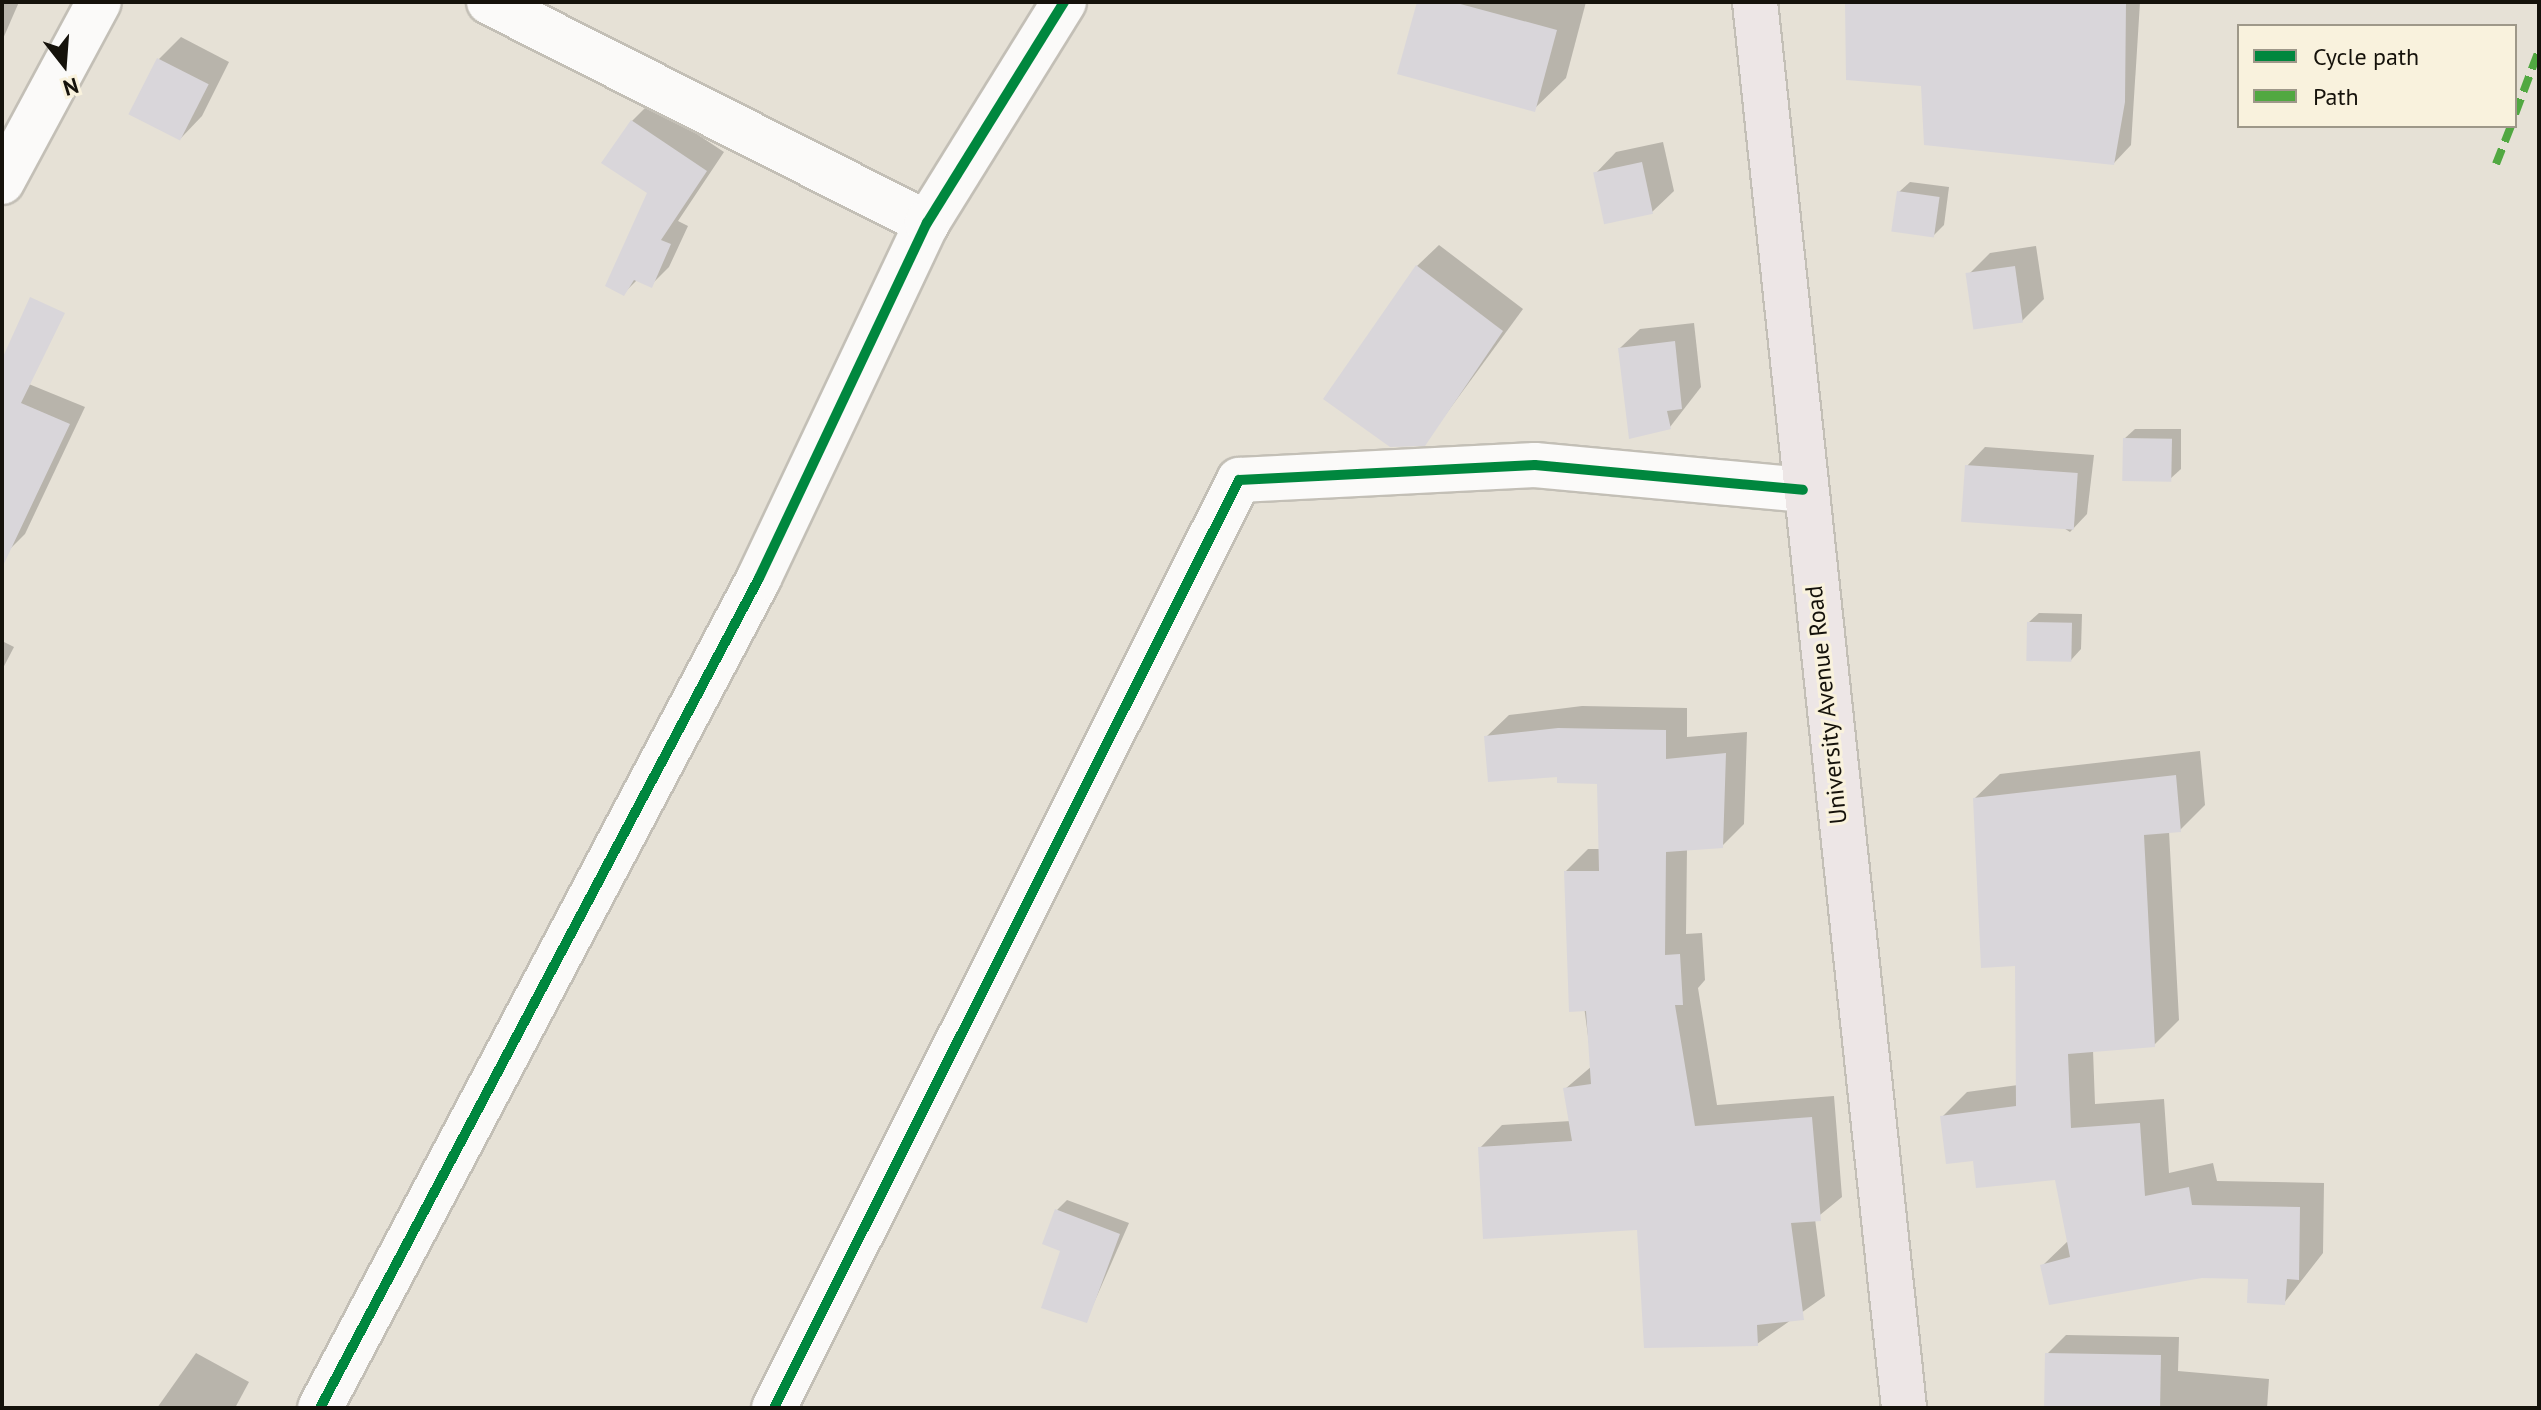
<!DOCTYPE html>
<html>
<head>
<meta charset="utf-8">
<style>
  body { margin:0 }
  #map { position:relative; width:2541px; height:1410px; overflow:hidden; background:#e6e1d6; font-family:"PT Sans",sans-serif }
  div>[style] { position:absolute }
  .shadow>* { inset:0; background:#0003 }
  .building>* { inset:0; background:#d9d6da; transform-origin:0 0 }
  .roads { filter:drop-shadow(2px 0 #c3bfb6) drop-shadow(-2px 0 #c3bfb6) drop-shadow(0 2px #c3bfb6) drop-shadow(0 -2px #c3bfb6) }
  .minor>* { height:44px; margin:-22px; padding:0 22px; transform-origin:22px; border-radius:22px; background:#fbfaf9 }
  .major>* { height:44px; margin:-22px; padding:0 22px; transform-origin:22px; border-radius:22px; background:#ede6e6 }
  .quiet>* { height:8px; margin-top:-4px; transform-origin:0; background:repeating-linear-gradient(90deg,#51a841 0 16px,transparent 0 24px) }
  .cycleway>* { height:10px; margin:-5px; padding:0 5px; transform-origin:5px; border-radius:5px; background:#00873e }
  span { translate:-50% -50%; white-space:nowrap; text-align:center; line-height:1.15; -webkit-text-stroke:6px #f9f2dd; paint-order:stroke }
  .street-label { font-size:24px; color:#15120b }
  .frame { position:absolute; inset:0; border:4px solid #15120b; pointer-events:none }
  .legend { position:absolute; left:2237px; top:24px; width:280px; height:104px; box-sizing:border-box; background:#f9f2dd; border:2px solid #9e9889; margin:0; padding:10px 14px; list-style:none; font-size:24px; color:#15120b }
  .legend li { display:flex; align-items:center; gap:16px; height:40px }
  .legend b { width:40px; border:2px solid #9e9889 }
  .north { position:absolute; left:24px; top:24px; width:80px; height:80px; -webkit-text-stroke:6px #f9f2dd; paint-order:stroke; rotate:163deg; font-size:22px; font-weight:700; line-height:32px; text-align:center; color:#15120b }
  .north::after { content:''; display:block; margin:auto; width:28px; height:36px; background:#15120b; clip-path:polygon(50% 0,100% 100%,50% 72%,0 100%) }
</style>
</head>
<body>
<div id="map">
  <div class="shadow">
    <div style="clip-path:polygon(2px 2px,19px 2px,2px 41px)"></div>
    <div style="clip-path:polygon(1419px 2px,1586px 2px,1566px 78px,1534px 109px)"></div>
    <div style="clip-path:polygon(1848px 2px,2140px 2px,2131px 145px,2114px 163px,1923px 84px)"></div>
    <div style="clip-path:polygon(181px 37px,229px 62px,202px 116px,181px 138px,132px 113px,159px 59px)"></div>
    <div style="clip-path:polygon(650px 103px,724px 152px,678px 221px,688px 226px,669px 267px,651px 285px,637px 280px,624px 293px,649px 192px,632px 121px)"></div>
    <div style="clip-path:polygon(1663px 142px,1674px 191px,1652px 212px,1595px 174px,1616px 152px)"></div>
    <div style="clip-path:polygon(1910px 182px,1949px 187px,1944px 225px,1933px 236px,1899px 192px)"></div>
    <div style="clip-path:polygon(1439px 245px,1523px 309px,1424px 444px,1417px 266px)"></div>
    <div style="clip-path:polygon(2036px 246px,2044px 299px,2022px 321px,1969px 274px,1990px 253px)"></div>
    <div style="clip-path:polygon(1694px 323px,1701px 387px,1670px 427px,1620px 348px,1640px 329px)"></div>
    <div style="clip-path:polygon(19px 380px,85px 407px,25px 534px,9px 550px,2px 547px,2px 398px)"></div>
    <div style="clip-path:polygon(2135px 429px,2181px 429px,2181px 469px,2170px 479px,2124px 439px)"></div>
    <div style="clip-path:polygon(1985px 447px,2094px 455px,2087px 514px,2070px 532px,1967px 466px)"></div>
    <div style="clip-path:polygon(2039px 613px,2082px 614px,2081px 649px,2071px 660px,2028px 623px)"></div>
    <div style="clip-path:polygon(2px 641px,14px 647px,2px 670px)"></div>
    <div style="clip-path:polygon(1582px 706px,1687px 708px,1687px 737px,1747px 732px,1744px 824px,1722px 846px,1687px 848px,1686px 934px,1702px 933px,1705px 980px,1698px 988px,1717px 1105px,1834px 1096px,1842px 1197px,1815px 1219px,1825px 1296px,1757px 1344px,1639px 1228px,1480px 1148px,1502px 1125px,1571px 1121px,1565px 1089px,1592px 1066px,1566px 871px,1588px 849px,1600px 849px,1599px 782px,1559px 774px,1486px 737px,1509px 715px)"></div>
    <div style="clip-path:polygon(2200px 751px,2205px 805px,2180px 830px,2169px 831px,2179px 1020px,2154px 1045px,2093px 1050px,2095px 1104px,2164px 1099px,2169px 1173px,2213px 1163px,2217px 1181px,2324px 1183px,2323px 1253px,2284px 1303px,2250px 1277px,2042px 1266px,2069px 1240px,2056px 1178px,1974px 1159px,1942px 1117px,1967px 1092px,2018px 1085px,2017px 964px,1975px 798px,2000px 774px)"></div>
    <div style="clip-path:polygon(1067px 1200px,1129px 1223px,1086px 1321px,1063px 1249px,1057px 1210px)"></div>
    <div style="clip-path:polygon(2066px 1335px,2179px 1337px,2178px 1371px,2269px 1379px,2267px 1408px,2046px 1408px,2047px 1354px)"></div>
    <div style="clip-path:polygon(196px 1353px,249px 1382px,235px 1408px,157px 1408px)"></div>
  </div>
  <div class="building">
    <div style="clip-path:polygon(1417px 2px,1453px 2px,1557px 30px,1535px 112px,1397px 74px)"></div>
    <div style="clip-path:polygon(1845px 2px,2126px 2px,2125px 102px,2114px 165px,1924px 145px,1921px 86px,1846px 80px)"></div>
    <div style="left:157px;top:58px;width:58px;height:63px;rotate:27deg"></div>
    <div style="clip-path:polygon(631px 120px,707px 171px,661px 240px,671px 244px,652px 288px,634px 280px,624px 296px,605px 286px,647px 193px,601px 163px)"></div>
    <div style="left:1642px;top:162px;width:53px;height:50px;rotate:78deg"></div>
    <div style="left:1897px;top:191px;width:43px;height:41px;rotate:8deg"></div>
    <div style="clip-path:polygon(1416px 265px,1503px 331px,1425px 446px,1390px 447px,1323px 399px)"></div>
    <div style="left:2015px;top:266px;width:57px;height:50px;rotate:82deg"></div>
    <div style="clip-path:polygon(30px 297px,65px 313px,21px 403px,70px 424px,2px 568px,2px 359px)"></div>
    <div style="clip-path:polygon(1675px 341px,1682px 409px,1667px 411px,1671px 429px,1629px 439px,1618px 348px)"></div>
    <div style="left:2123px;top:438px;width:49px;height:43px;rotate:1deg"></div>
    <div style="left:1965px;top:465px;width:113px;height:57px;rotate:4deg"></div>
    <div style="left:2027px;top:622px;width:45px;height:39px;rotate:1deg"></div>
    <div style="clip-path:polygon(1558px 728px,1666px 730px,1666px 759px,1726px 753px,1723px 848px,1666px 852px,1665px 955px,1680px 954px,1683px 1005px,1675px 1005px,1695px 1126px,1812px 1117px,1821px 1221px,1791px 1223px,1804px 1320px,1757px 1325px,1758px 1346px,1644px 1348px,1637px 1230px,1483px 1239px,1478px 1147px,1572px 1141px,1563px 1088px,1591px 1084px,1586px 1011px,1569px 1012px,1564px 871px,1599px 871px,1597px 784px,1557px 783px,1557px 777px,1488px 782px,1484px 736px)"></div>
    <div style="clip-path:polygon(2176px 775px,2181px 832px,2144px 835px,2155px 1047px,2068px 1054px,2071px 1128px,2140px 1123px,2145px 1196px,2189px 1187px,2192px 1205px,2300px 1207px,2299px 1280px,2287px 1279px,2285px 1305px,2247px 1303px,2248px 1279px,2202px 1278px,2049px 1305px,2040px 1265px,2070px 1257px,2055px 1180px,1976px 1188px,1973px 1161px,1946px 1164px,1940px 1116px,2016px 1106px,2015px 966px,1981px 968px,1973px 798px)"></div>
    <div style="clip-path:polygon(1055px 1209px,1120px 1234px,1087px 1323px,1041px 1308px,1060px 1251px,1042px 1244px)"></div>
    <div style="left:2045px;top:1353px;width:116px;height:55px;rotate:1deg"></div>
  </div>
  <div class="roads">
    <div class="minor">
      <div style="left:489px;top:2px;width:491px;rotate:26.8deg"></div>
      <div style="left:2px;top:182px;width:204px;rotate:-61.7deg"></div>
      <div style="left:320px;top:1408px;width:939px;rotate:-62.12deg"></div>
      <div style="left:759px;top:578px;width:393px;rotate:-64.7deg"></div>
      <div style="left:927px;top:223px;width:260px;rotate:-58.2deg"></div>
      <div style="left:774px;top:1408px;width:1038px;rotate:-63.39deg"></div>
      <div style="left:1239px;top:480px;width:296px;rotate:-2.9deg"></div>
      <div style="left:1535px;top:465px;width:269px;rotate:5.3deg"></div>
    </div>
    <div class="major">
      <div style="left:1755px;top:2px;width:1414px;rotate:83.95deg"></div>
    </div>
  </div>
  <div class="quiet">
    <div style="left:2515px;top:114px;width:68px;rotate:-69.4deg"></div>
    <div style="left:2496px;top:164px;width:41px;rotate:-68.5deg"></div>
  </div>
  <div class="cycleway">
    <div style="left:320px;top:1408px;width:939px;rotate:-62.12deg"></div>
    <div style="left:759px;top:578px;width:393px;rotate:-64.7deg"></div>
    <div style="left:927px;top:223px;width:260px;rotate:-58.2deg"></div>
    <div style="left:774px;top:1408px;width:1038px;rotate:-63.39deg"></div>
    <div style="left:1239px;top:480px;width:296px;rotate:-2.9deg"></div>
    <div style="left:1535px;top:465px;width:269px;rotate:5.3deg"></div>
  </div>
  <div class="street-label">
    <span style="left:1826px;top:705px;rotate:-96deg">University Avenue Road</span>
  </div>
  <div class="frame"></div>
  <ul class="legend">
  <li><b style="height:10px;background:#00873e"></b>Cycle path</li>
  <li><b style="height:10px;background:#51a841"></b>Path</li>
  </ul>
  <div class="north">N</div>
</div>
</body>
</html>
